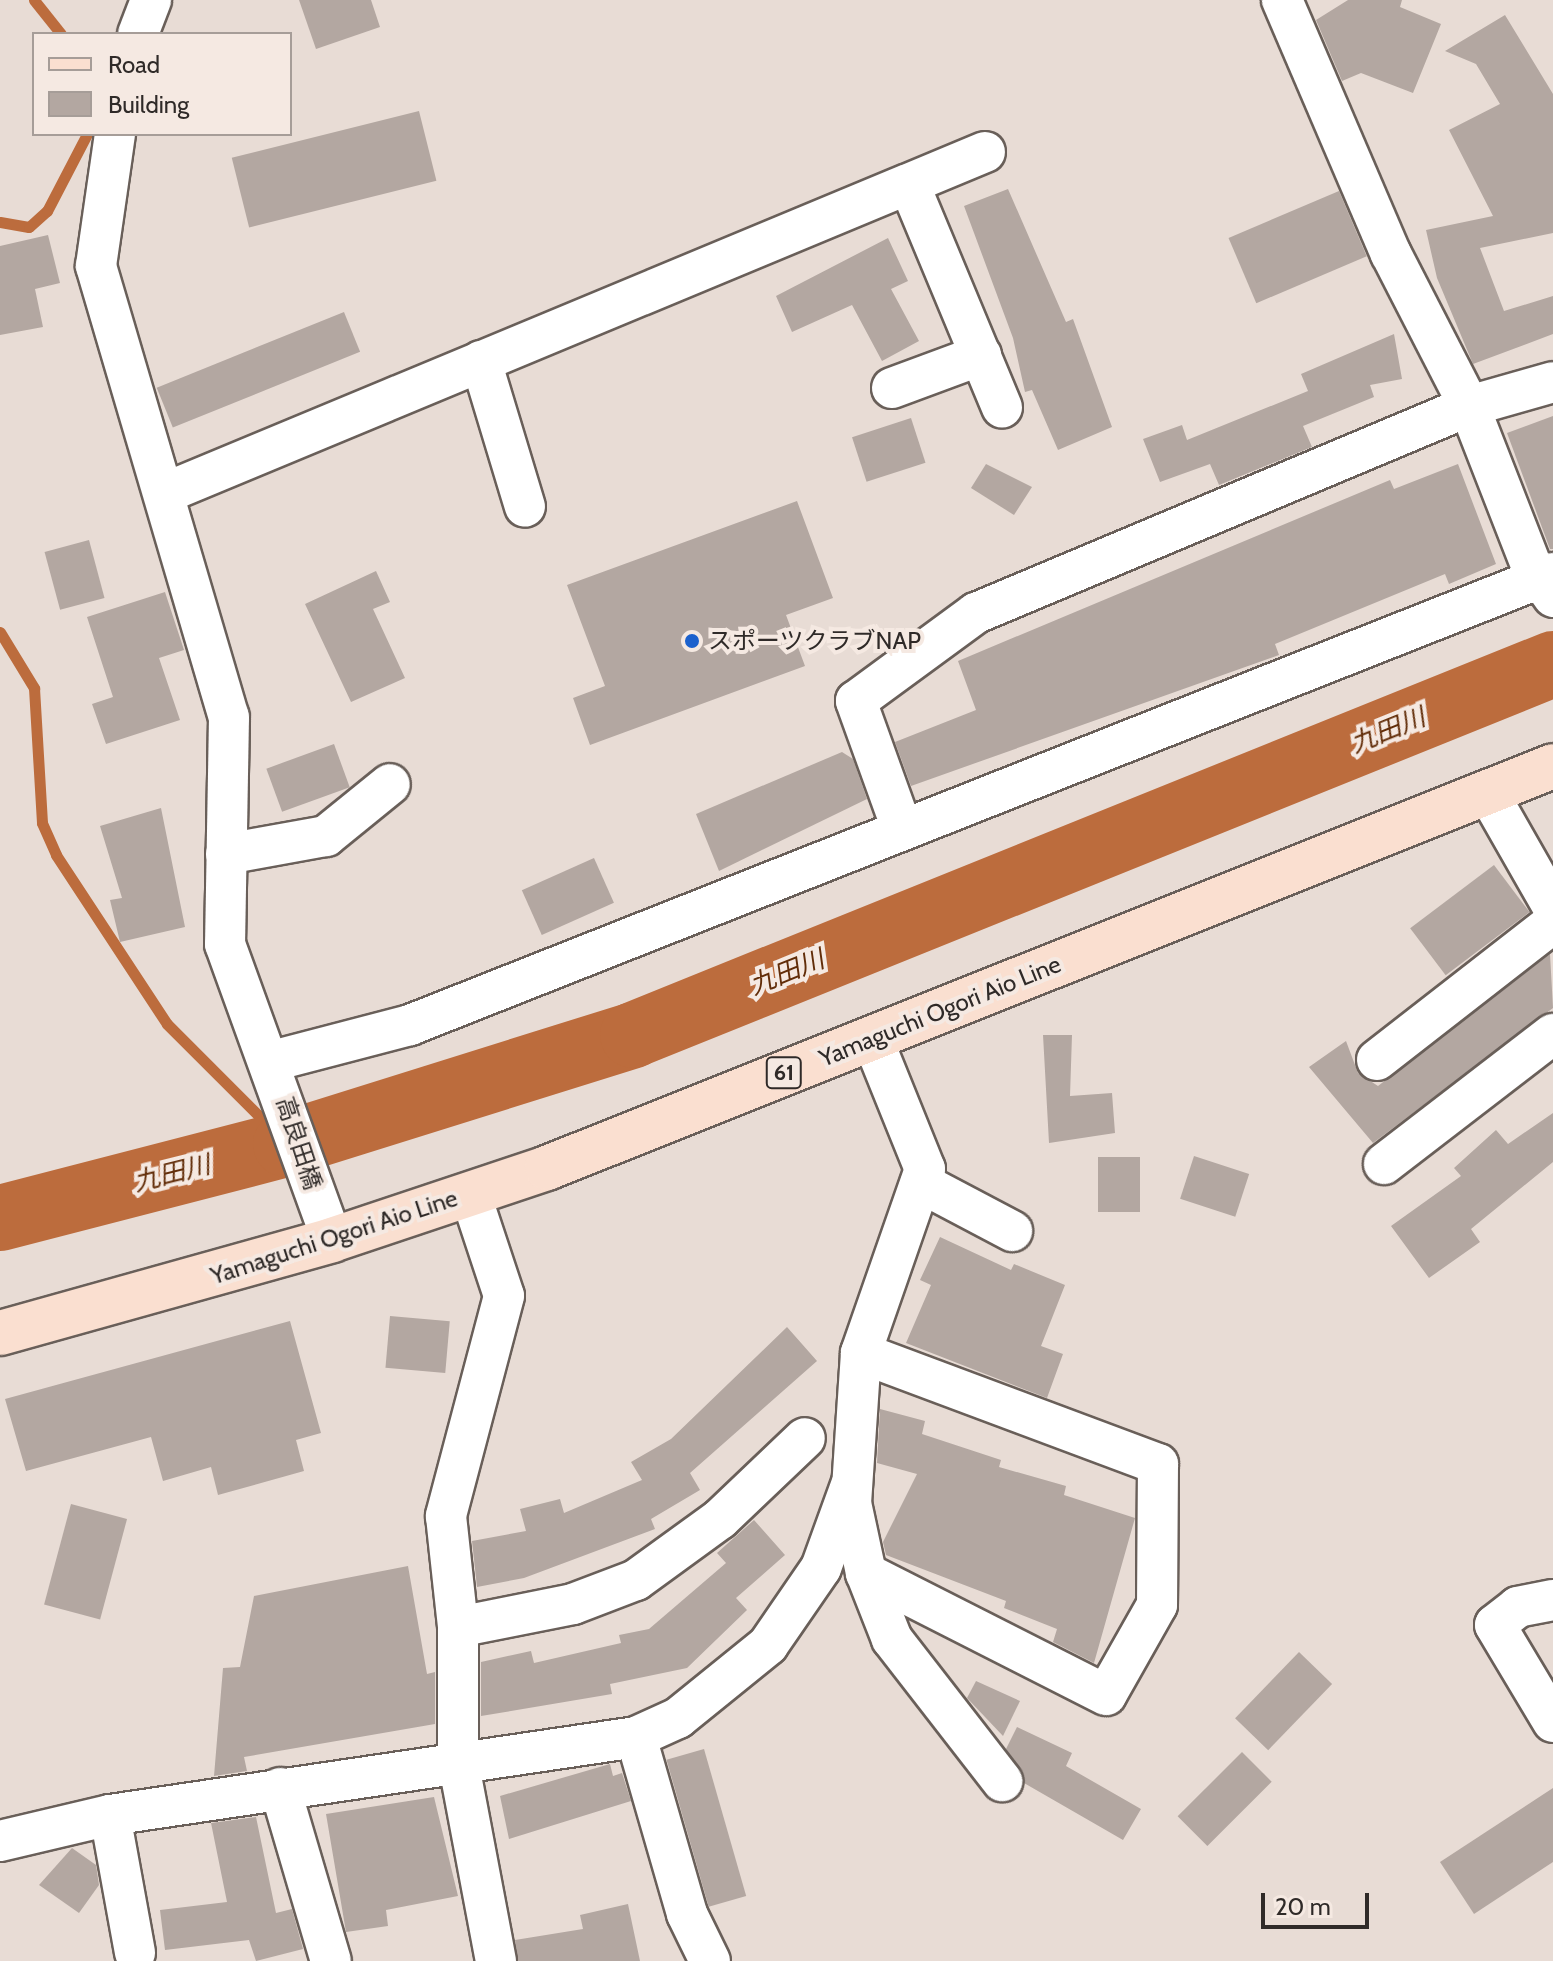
<!DOCTYPE html>
<html>
<head>
<meta charset="utf-8">
<style>
  body { margin:0 }
  #map { position:relative; width:1553px; height:1961px; overflow:hidden; background:#e8dcd5; font-family:Cabin,"Noto Sans JP",sans-serif }
  div>[style] { position:absolute }
  .stream>* { height:11px; margin:-5.5px; padding:0 5.5px; transform-origin:5.5px; border-radius:5.5px; background:#bc6c3d }
  .river>* { height:66px; margin:-33px; padding:0 33px; transform-origin:33px; border-radius:33px; background:#bc6c3d }
  .building>* { inset:0; background:#b3a7a1; transform-origin:0 0 }
  .roads { filter:drop-shadow(2px 0 #695f59) drop-shadow(-2px 0 #695f59) drop-shadow(0 2px #695f59) drop-shadow(0 -2px #695f59) }
  .minor>* { height:40px; margin:-20px; padding:0 20px; transform-origin:20px; border-radius:20px; background:#fff }
  .major>* { height:44px; margin:-22px; padding:0 22px; transform-origin:22px; border-radius:22px; background:#fadfd0 }
  .dots>* { width:22px; height:22px; translate:-50% -50%; box-sizing:border-box; border:4px solid #f5e9e2; border-radius:50% }
  span { translate:-50% -50%; white-space:nowrap; text-align:center; line-height:1.15; -webkit-text-stroke:8px #f5e9e2; paint-order:stroke }
  .shield-label span { padding:2px 6px; background:#f5e9e2; border:2px solid; border-radius:6px; -webkit-text-stroke-width:0 }
  .shield-label { font-size:22px; color:#2f2a28; font-weight:700 }
  .poi-label { font-size:24px; color:#2f2a28 }
  .left { translate:0 -50%; text-align:left }
  .street-label { font-size:24px; color:#2f2a28 }
  .water-label { font-size:26px; color:#622d09; font-style:italic }
  .legend { position:absolute; left:32px; top:32px; width:260px; height:104px; box-sizing:border-box; background:#f5e9e2; border:2px solid #a69d98; margin:0; padding:10px 14px; list-style:none; font-size:24px; color:#2f2a28 }
  .legend li { display:flex; align-items:center; gap:16px; height:40px }
  .legend b { width:40px; border:2px solid #a69d98 }
  .scale { position:absolute; left:1261px; top:1893px; width:108px; height:36px; box-sizing:border-box; border:4px solid #2f2a28; border-top:0; padding-left:10px; font-size:24px; line-height:28px; white-space:nowrap; color:#2f2a28; -webkit-text-stroke:6px #f5e9e2; paint-order:stroke }
</style>
</head>
<body>
<div id="map">
  <div class="stream">
    <div style="left:34px;top:0;width:43px;rotate:51.5deg"></div>
    <div style="left:0;top:222px;width:29px;rotate:10deg"></div>
    <div style="left:29px;top:227px;width:24px;rotate:-42deg"></div>
    <div style="left:47px;top:211px;width:87px;rotate:-62.5deg"></div>
    <div style="left:0;top:632px;width:66px;rotate:58.7deg"></div>
    <div style="left:34px;top:688px;width:135px;rotate:86.6deg"></div>
    <div style="left:42px;top:823px;width:35px;rotate:66deg"></div>
    <div style="left:56px;top:855px;width:202px;rotate:56.7deg"></div>
    <div style="left:167px;top:1024px;width:160px;rotate:45deg"></div>
  </div>
  <div class="river">
    <div style="left:0;top:1218px;width:295px;rotate:-14.5deg"></div>
    <div style="left:286px;top:1144px;width:364px;rotate:-17.4deg"></div>
    <div style="left:633px;top:1035px;width:992px;rotate:-21.96deg"></div>
  </div>
  <div class="building">
    <div style="clip-path:polygon(299px 0,371px 0,380px 27px,316px 49px)"></div>
    <div style="clip-path:polygon(1348px 0,1402px 0,1400px 7px,1441px 24px,1413px 93px,1361px 73px,1342px 81px,1316px 20px)"></div>
    <div style="clip-path:polygon(1505px 15px,1553px 94px,1553px 233px,1480px 248px,1504px 311px,1553px 296px,1553px 334px,1473px 364px,1437px 278px,1426px 230px,1493px 216px,1449px 130px,1500px 104px,1476px 64px,1445px 51px)"></div>
    <div style="left:419px;top:111px;width:72px;height:193px;rotate:76deg"></div>
    <div style="clip-path:polygon(1008px 189px,1066px 322px,1073px 319px,1112px 427px,1058px 450px,1032px 390px,1025px 392px,1013px 338px,964px 206px)"></div>
    <div style="left:1339px;top:191px;width:71px;height:120px;rotate:67deg"></div>
    <div style="clip-path:polygon(48px 235px,60px 283px,35px 289px,43px 327px,0 335px,0 246px)"></div>
    <div style="clip-path:polygon(888px 238px,908px 281px,891px 289px,919px 341px,882px 361px,852px 305px,792px 332px,776px 296px)"></div>
    <div style="left:344px;top:312px;width:43px;height:202px;rotate:68deg"></div>
    <div style="clip-path:polygon(1394px 334px,1402px 379px,1370px 385px,1374px 397px,1303px 426px,1312px 447px,1219px 485px,1210px 464px,1160px 482px,1143px 439px,1182px 425px,1187px 440px,1308px 391px,1301px 374px)"></div>
    <div style="clip-path:polygon(1553px 416px,1553px 549px,1550px 549px,1507px 433px)"></div>
    <div style="left:911px;top:418px;width:47px;height:62px;rotate:72deg"></div>
    <div style="clip-path:polygon(986px 464px,1032px 487px,1014px 515px,971px 488px)"></div>
    <div style="clip-path:polygon(1458px 464px,1496px 564px,1449px 584px,1445px 574px,1275px 644px,1279px 655px,911px 786px,895px 742px,976px 710px,958px 661px,1390px 480px,1394px 489px)"></div>
    <div style="clip-path:polygon(797px 501px,833px 598px,786px 615px,805px 666px,590px 745px,573px 698px,605px 686px,567px 585px)"></div>
    <div style="left:89px;top:540px;width:60px;height:46px;rotate:75deg"></div>
    <div style="clip-path:polygon(376px 571px,390px 602px,373px 609px,405px 678px,351px 702px,305px 604px)"></div>
    <div style="clip-path:polygon(165px 592px,184px 650px,159px 658px,180px 720px,106px 744px,92px 704px,113px 697px,87px 617px)"></div>
    <div style="left:334px;top:744px;width:46px;height:72px;rotate:70deg"></div>
    <div style="clip-path:polygon(842px 752px,853px 759px,867px 799px,719px 871px,696px 814px)"></div>
    <div style="clip-path:polygon(161px 808px,185px 927px,120px 942px,110px 900px,122px 898px,100px 826px)"></div>
    <div style="left:594px;top:858px;width:49px;height:79px;rotate:66deg"></div>
    <div style="left:1494px;top:865px;width:59px;height:105px;rotate:53deg"></div>
    <div style="clip-path:polygon(1550px 954px,1553px 1008px,1373px 1143px,1309px 1067px,1346px 1041px,1358px 1073px,1378px 1086px)"></div>
    <div style="clip-path:polygon(1043px 1035px,1072px 1035px,1070px 1096px,1112px 1093px,1115px 1133px,1049px 1143px)"></div>
    <div style="clip-path:polygon(1553px 1113px,1553px 1162px,1471px 1229px,1480px 1242px,1429px 1278px,1391px 1226px,1461px 1176px,1454px 1168px,1496px 1130px,1508px 1144px)"></div>
    <div style="left:1194px;top:1156px;width:58px;height:45px;rotate:18deg"></div>
    <div style="left:1098px;top:1157px;width:42px;height:55px"></div>
    <div style="clip-path:polygon(940px 1237px,1011px 1270px,1014px 1264px,1065px 1285px,1041px 1346px,1063px 1354px,1047px 1398px,906px 1343px,931px 1285px,920px 1280px)"></div>
    <div style="left:390px;top:1316px;width:60px;height:52px;rotate:5deg"></div>
    <div style="clip-path:polygon(290px 1321px,321px 1433px,296px 1440px,304px 1471px,218px 1495px,211px 1467px,163px 1481px,151px 1437px,26px 1471px,5px 1399px)"></div>
    <div style="clip-path:polygon(787px 1327px,817px 1361px,690px 1473px,700px 1490px,651px 1519px,655px 1529px,524px 1578px,477px 1587px,472px 1541px,526px 1531px,520px 1509px,560px 1499px,564px 1513px,642px 1480px,631px 1462px,671px 1439px)"></div>
    <div style="clip-path:polygon(880px 1409px,925px 1421px,922px 1434px,1001px 1460px,999px 1467px,1066px 1486px,1064px 1495px,1135px 1518px,1094px 1663px,1053px 1642px,1057px 1629px,1004px 1608px,1006px 1601px,886px 1555px,883px 1542px,917px 1474px,877px 1463px)"></div>
    <div style="left:71px;top:1504px;width:58px;height:104px;rotate:15deg"></div>
    <div style="clip-path:polygon(754px 1520px,785px 1555px,736px 1598px,747px 1610px,687px 1668px,610px 1684px,612px 1694px,481px 1716px,481px 1662px,531px 1651px,534px 1663px,621px 1643px,619px 1635px,649px 1629px,726px 1563px,717px 1553px)"></div>
    <div style="clip-path:polygon(408px 1566px,427px 1674px,435px 1672px,435px 1724px,244px 1757px,247px 1771px,214px 1776px,223px 1668px,240px 1667px,254px 1596px)"></div>
    <div style="left:1299px;top:1652px;width:46px;height:92px;rotate:44deg"></div>
    <div style="clip-path:polygon(976px 1681px,1020px 1701px,1003px 1736px,967px 1698px)"></div>
    <div style="clip-path:polygon(1017px 1727px,1072px 1753px,1066px 1766px,1141px 1809px,1123px 1840px,1024px 1783px,1006px 1749px)"></div>
    <div style="left:704px;top:1749px;width:153px;height:39px;rotate:74deg"></div>
    <div style="left:1242px;top:1752px;width:42px;height:91px;rotate:45deg"></div>
    <div style="clip-path:polygon(610px 1764px,613px 1776px,622px 1773px,631px 1801px,509px 1839px,500px 1796px)"></div>
    <div style="clip-path:polygon(1553px 1788px,1553px 1862px,1474px 1914px,1440px 1862px)"></div>
    <div style="clip-path:polygon(434px 1797px,458px 1896px,386px 1910px,388px 1926px,346px 1932px,326px 1814px)"></div>
    <div style="clip-path:polygon(256px 1817px,276px 1913px,292px 1909px,303px 1949px,256px 1961px,249px 1940px,165px 1950px,160px 1910px,227px 1902px,211px 1823px)"></div>
    <div style="clip-path:polygon(72px 1848px,96px 1865px,99px 1885px,79px 1913px,39px 1885px)"></div>
    <div style="clip-path:polygon(628px 1904px,640px 1961px,518px 1961px,515px 1940px,583px 1929px,580px 1915px)"></div>
  </div>
  <div class="roads">
    <div class="minor">
      <div style="left:1282px;top:0;width:276px;rotate:66.8deg"></div>
      <div style="left:1391px;top:254px;width:171px;rotate:62.8deg"></div>
      <div style="left:1469px;top:406px;width:171px;rotate:68.7deg"></div>
      <div style="left:1531px;top:565px;width:39px;rotate:55deg"></div>
      <div style="left:138px;top:34px;width:36px;rotate:-69deg"></div>
      <div style="left:115px;top:134px;width:133px;rotate:98.2deg"></div>
      <div style="left:96px;top:266px;width:470px;rotate:73.6deg"></div>
      <div style="left:229px;top:717px;width:227px;rotate:91deg"></div>
      <div style="left:225px;top:944px;width:315px;rotate:70.1deg"></div>
      <div style="left:909px;top:184px;width:242px;rotate:67.4deg"></div>
      <div style="left:481px;top:361px;width:152px;rotate:73.2deg"></div>
      <div style="left:892px;top:388px;width:95px;rotate:-20.3deg"></div>
      <div style="left:165px;top:493px;width:888px;rotate:-22.58deg"></div>
      <div style="left:1488px;top:793px;width:131px;rotate:60.3deg"></div>
      <div style="left:901px;top:826px;width:133px;rotate:-109.8deg"></div>
      <div style="left:856px;top:701px;width:149px;rotate:-36.3deg"></div>
      <div style="left:976px;top:613px;width:535px;rotate:-22.78deg"></div>
      <div style="left:1469px;top:406px;width:87px;rotate:-15.9deg"></div>
      <div style="left:226px;top:854px;width:102px;rotate:-10.2deg"></div>
      <div style="left:326px;top:836px;width:82px;rotate:-39.1deg"></div>
      <div style="left:872px;top:1038px;width:141px;rotate:68deg"></div>
      <div style="left:925px;top:1169px;width:195px;rotate:109.2deg"></div>
      <div style="left:861px;top:1353px;width:150px;rotate:93.8deg"></div>
      <div style="left:851px;top:1503px;width:72px;rotate:77.9deg"></div>
      <div style="left:866px;top:1573px;width:71px;rotate:68.5deg"></div>
      <div style="left:892px;top:1639px;width:180px;rotate:52.2deg"></div>
      <div style="left:1377px;top:1060px;width:223px;rotate:-37.9deg"></div>
      <div style="left:272px;top:1061px;width:143px;rotate:-14.6deg"></div>
      <div style="left:410px;top:1025px;width:1229px;rotate:-21.58deg"></div>
      <div style="left:1384px;top:1164px;width:213px;rotate:-37.6deg"></div>
      <div style="left:921px;top:1183px;width:103px;rotate:27.8deg"></div>
      <div style="left:470px;top:1193px;width:108px;rotate:71.7deg"></div>
      <div style="left:504px;top:1296px;width:228px;rotate:104.8deg"></div>
      <div style="left:446px;top:1516px;width:112px;rotate:83.8deg"></div>
      <div style="left:458px;top:1627px;width:133px;rotate:90deg"></div>
      <div style="left:458px;top:1760px;width:205px;rotate:79.3deg"></div>
      <div style="left:861px;top:1353px;width:317px;rotate:20.5deg"></div>
      <div style="left:1158px;top:1464px;width:141px;rotate:90.4deg"></div>
      <div style="left:1157px;top:1605px;width:103px;rotate:119.5deg"></div>
      <div style="left:1106px;top:1695px;width:269px;rotate:-153.1deg"></div>
      <div style="left:1553px;top:1600px;width:36px;rotate:169deg"></div>
      <div style="left:1518px;top:1607px;width:29px;rotate:142deg"></div>
      <div style="left:1495px;top:1625px;width:113px;rotate:59.1deg"></div>
      <div style="left:458px;top:1627px;width:117px;rotate:-11.3deg"></div>
      <div style="left:573px;top:1604px;width:67px;rotate:-20.9deg"></div>
      <div style="left:636px;top:1580px;width:104px;rotate:-36deg"></div>
      <div style="left:720px;top:1519px;width:117px;rotate:-43.6deg"></div>
      <div style="left:636px;top:1737px;width:184px;rotate:73.9deg"></div>
      <div style="left:687px;top:1914px;width:52px;rotate:63.9deg"></div>
      <div style="left:280px;top:1788px;width:180px;rotate:73.6deg"></div>
      <div style="left:110px;top:1815px;width:140px;rotate:79.7deg"></div>
      <div style="left:0;top:1841px;width:113px;rotate:-13.3deg"></div>
      <div style="left:110px;top:1815px;width:532px;rotate:-8.43deg"></div>
      <div style="left:636px;top:1737px;width:46px;rotate:-24.3deg"></div>
      <div style="left:678px;top:1718px;width:116px;rotate:-39deg"></div>
      <div style="left:768px;top:1645px;width:93px;rotate:-55.5deg"></div>
      <div style="left:821px;top:1568px;width:88px;rotate:-70.1deg"></div>
    </div>
    <div class="major">
      <div style="left:0;top:1333px;width:345px;rotate:-15.6deg"></div>
      <div style="left:332px;top:1240px;width:227px;rotate:-18.5deg"></div>
      <div style="left:547px;top:1168px;width:1083px;rotate:-21.78deg"></div>
    </div>
  </div>
  <div class="dots">
    <div style="left:692px;top:641px;background:#1c61cd"></div>
  </div>
  <div class="shield-label">
    <span style="left:784px;top:1073px">61</span>
  </div>
  <div class="poi-label">
    <span class="left" style="left:708px;top:641px">スポーツクラブNAP</span>
  </div>
  <div class="street-label">
    <span style="left:940px;top:1011px;rotate:-22deg">Yamaguchi Ogori Aio Line</span>
    <span style="left:299px;top:1143px;rotate:72deg">高良田橋</span>
    <span style="left:334px;top:1237px;rotate:-18deg">Yamaguchi Ogori Aio Line</span>
  </div>
  <div class="water-label">
    <span style="left:1388px;top:731px;rotate:-22deg">九田川</span>
    <span style="left:787px;top:973px;rotate:-22deg">九田川</span>
    <span style="left:172px;top:1174px;rotate:-14deg">九田川</span>
  </div>
  <ul class="legend">
  <li><b style="height:10px;background:#fadfd0"></b>Road</li>
  <li><b style="height:22px;background:#b3a7a1"></b>Building</li>
  </ul>
  <div class="scale">20 m</div>
</div>
</body>
</html>
